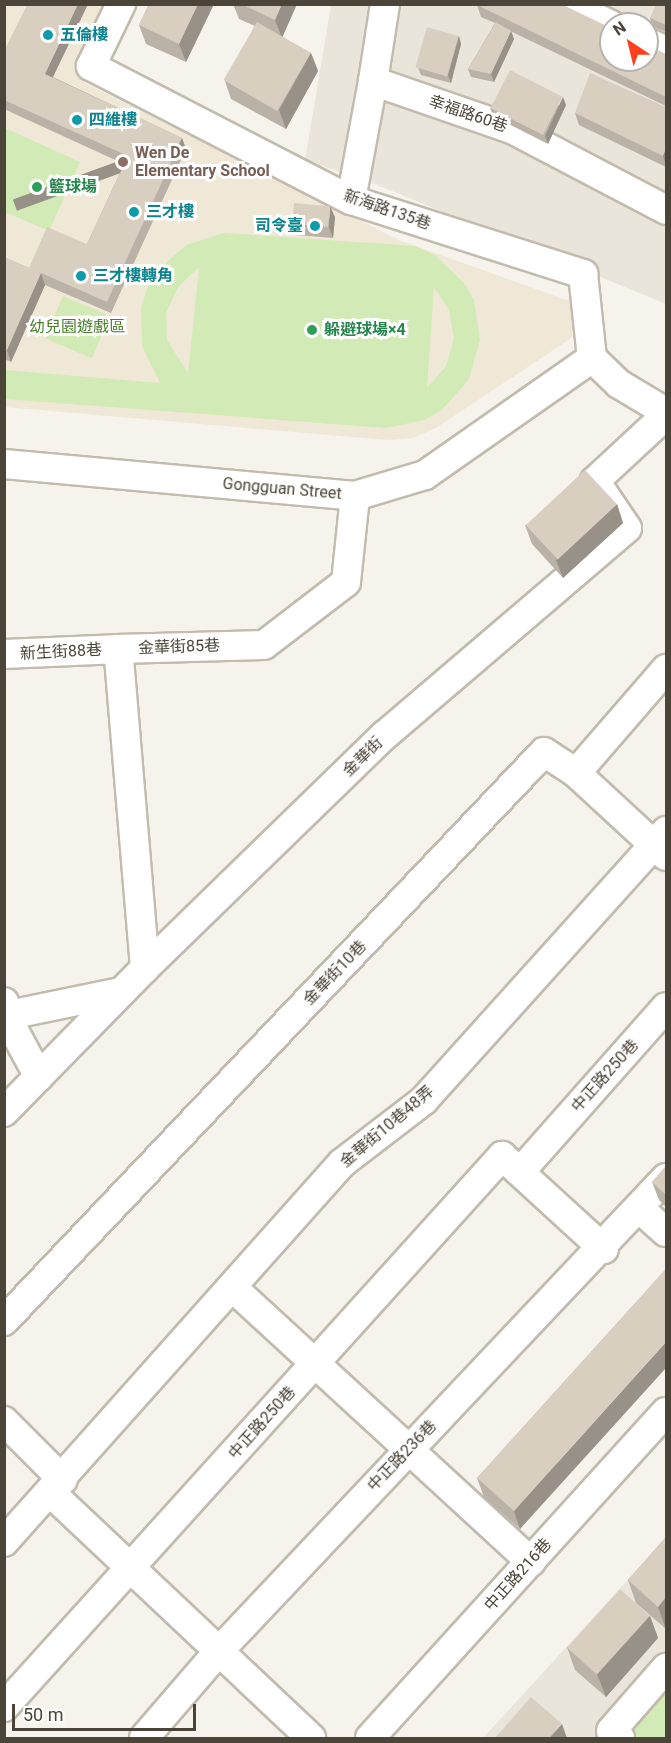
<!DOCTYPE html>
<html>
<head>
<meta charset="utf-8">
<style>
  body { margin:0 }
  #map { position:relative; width:671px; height:1743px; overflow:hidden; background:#f6f3ec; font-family:Roboto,"Noto Sans TC",sans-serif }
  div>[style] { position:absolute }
  .residential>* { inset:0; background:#eae5da }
  .education>* { inset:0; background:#efe8d6 }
  .green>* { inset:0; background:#d2eab5; transform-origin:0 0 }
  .roads { filter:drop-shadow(2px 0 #c2bbae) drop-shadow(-2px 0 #c2bbae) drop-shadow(0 2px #c2bbae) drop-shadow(0 -2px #c2bbae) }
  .minor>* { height:28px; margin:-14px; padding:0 14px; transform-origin:14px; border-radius:14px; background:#fff }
  .wall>* { inset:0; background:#bab2a6 }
  .shaded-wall>* { inset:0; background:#979187; transform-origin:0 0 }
  .building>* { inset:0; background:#d8cfc1; transform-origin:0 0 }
  .dots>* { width:16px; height:16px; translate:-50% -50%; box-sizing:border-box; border:3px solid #fff; border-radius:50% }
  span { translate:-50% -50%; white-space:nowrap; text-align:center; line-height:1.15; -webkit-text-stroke:6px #fff; paint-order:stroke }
  .culture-label { font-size:16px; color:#0d838f; font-weight:700 }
  .left { translate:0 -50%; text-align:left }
  .right { translate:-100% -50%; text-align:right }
  .street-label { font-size:16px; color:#4b4439 }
  .education-label { font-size:16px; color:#785e54; font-weight:700 }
  .leisure-label { font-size:16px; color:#27864d; font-weight:700 }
  .park-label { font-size:16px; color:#4a7f2a }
  .frame { position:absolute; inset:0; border:6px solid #4b4439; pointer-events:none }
  .north { position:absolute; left:599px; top:12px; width:60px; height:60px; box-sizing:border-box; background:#fff; border:2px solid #b7b4b0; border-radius:50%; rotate:325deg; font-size:16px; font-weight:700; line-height:24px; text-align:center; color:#4b4439 }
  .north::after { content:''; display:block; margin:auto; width:21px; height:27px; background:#fc3f1d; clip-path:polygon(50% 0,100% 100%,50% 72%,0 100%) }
  .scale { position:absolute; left:12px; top:1704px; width:184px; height:27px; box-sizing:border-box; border:3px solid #4b4439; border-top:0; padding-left:8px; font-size:18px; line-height:21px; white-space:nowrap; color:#4b4439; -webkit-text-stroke:4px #fff; paint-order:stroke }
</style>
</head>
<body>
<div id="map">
  <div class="residential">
    <div style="clip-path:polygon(evenodd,331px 5px,666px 5px,666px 304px,375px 184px,305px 160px,331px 5px,611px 24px,647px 24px,647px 60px,611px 60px,611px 24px)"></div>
    <div style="clip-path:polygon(666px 1538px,666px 1738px,483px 1738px)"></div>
  </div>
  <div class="education">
    <div style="clip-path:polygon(4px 5px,102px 5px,73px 68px,85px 83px,399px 240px,564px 299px,577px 304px,585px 317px,570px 339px,436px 428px,413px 438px,387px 440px,5px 407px)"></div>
  </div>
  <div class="green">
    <div style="clip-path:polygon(5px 128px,80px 162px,49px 231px,5px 212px)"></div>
    <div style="clip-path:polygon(evenodd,224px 233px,415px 246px,435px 255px,464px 283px,474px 300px,480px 340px,469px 379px,442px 410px,424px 420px,386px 428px,5px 399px,5px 370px,160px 383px,142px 346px,141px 308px,147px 289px,156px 272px,186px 245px,224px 233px,198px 268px,199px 268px,188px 373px,167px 340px,166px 313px,178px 287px,198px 268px,224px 233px,434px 287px,449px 310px,454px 339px,446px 366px,427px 388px,434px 287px)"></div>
    <div style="left:63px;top:296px;width:51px;height:46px;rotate:23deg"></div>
    <div style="clip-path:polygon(666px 1691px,666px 1738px,637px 1738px,629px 1732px)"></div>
  </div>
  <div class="roads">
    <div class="minor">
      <div style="left:121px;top:4px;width:69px;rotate:115.8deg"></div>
      <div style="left:91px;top:66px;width:292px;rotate:27.3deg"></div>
      <div style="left:351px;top:200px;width:244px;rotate:17.7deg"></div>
      <div style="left:583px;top:274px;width:84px;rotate:83.9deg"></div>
      <div style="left:567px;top:4px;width:49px;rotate:25.5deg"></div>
      <div style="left:647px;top:42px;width:21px;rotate:25deg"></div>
      <div style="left:373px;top:81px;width:78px;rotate:-81.1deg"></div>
      <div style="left:351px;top:200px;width:121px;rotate:-79.5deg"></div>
      <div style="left:373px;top:81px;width:147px;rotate:19.1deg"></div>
      <div style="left:512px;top:129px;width:174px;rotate:27.7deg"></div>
      <div style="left:592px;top:358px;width:37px;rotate:44deg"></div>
      <div style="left:619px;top:384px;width:55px;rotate:30.8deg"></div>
      <div style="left:4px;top:464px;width:352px;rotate:5.2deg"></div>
      <div style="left:355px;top:496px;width:73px;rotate:-16.7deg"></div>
      <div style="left:425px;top:475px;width:204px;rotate:-35deg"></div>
      <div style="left:4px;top:654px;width:114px;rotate:-2.5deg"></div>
      <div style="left:576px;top:773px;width:122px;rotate:42.7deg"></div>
      <div style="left:145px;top:968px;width:320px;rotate:-94.8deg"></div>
      <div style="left:118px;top:649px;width:146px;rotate:-1.6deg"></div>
      <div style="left:264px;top:645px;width:103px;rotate:-37.5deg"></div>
      <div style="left:346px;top:582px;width:86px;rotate:-84deg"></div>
      <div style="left:4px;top:1002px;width:14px;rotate:82deg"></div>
      <div style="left:6px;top:1016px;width:69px;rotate:61.6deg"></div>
      <div style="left:4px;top:1016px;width:119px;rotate:-11.6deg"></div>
      <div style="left:4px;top:1112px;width:202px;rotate:-45.6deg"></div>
      <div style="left:145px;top:968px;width:334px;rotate:-44.2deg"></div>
      <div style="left:385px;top:735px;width:318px;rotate:-40.5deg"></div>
      <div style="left:627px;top:528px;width:57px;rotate:-124.2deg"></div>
      <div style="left:595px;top:481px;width:97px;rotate:-42.9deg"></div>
      <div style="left:520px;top:1172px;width:220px;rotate:-48.5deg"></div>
      <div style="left:639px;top:1208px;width:36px;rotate:42deg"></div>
      <div style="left:232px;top:1287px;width:406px;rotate:42.6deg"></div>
      <div style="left:4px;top:1321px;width:784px;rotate:-46.5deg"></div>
      <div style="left:544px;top:752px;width:38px;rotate:33deg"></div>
      <div style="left:576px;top:773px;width:138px;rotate:-49.1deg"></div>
      <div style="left:4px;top:1421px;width:83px;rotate:45deg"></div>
      <div style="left:50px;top:1492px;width:359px;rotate:43.3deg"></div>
      <div style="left:4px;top:1542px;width:508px;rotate:-48.27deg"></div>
      <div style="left:342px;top:1163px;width:103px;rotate:-37.5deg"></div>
      <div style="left:424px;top:1100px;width:362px;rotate:-48deg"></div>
      <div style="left:4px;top:1707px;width:743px;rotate:-47.89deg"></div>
      <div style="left:502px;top:1156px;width:138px;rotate:42.4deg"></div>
      <div style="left:144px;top:1738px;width:113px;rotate:-49.3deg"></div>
      <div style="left:218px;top:1652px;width:652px;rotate:-46.62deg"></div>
      <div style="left:370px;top:1738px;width:440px;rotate:-47.8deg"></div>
      <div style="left:620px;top:1738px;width:11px;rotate:-142deg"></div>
      <div style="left:611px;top:1731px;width:84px;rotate:-48.9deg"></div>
    </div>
  </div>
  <div class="wall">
    <div style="clip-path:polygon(28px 4px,88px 4px,53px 77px,182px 138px,186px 149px,111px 313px,45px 285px,11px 362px,4px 359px,4px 257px,29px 268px,87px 244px,124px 164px,4px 109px,4px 52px)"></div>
    <div style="clip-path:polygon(149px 4px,214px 4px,186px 62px,146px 44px,139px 25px)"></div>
    <div style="clip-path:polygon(233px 4px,297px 4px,282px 37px,311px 53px,318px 71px,286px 129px,231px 99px,225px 81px,255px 26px,239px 19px)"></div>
    <div style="clip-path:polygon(666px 4px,666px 32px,652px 26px,650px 18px)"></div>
    <div style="clip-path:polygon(477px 5px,666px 54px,666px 106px,508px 30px,511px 31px,514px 39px,494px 82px,471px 77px,468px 69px,495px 23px,481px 17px)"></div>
    <div style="clip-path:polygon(459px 36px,461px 44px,451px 83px,421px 75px,418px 68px)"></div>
    <div style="clip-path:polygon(566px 105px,548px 144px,493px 116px,490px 108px)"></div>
    <div style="clip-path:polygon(666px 107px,666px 167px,579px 125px,575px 113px)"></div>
    <div style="clip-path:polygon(335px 217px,333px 238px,296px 235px,292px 224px)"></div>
    <div style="clip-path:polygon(617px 504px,623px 523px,563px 578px,532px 544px,525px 525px)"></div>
    <div style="clip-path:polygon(666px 1166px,666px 1207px,659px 1200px,652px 1182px)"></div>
    <div style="clip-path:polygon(666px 1269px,520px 1529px,484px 1497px,477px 1478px)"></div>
    <div style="clip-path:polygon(666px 1537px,666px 1629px,636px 1603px,628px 1580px)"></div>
    <div style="clip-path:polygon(650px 1616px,658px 1638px,606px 1697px,575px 1670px,567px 1647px)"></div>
  </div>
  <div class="shaded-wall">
    <div style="clip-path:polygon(78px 4px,88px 4px,49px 85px,45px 74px)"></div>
    <div style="clip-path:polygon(198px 4px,214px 4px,186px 62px,179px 44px)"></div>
    <div style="clip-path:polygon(282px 4px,297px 4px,282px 38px,275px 20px)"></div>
    <div style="clip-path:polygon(511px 31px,514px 39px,494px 82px,491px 74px)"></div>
    <div style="clip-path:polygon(459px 36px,461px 44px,451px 83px,448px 75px)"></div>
    <div style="clip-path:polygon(311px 53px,318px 71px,286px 129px,279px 110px)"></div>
    <div style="clip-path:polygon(563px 97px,566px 105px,548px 144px,545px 136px)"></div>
    <div style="left:182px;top:138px;width:12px;height:180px;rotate:70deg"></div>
    <div style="clip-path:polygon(666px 148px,666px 166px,663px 156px)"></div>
    <div style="clip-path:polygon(330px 206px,335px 217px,333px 238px,329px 227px)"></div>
    <div style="clip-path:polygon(41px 273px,45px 285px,11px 362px,7px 350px)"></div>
    <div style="clip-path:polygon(617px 504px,623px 523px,563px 578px,556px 560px)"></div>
    <div style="clip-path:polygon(666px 1342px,666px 1368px,520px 1529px,514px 1511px)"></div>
    <div style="clip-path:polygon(666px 1597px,666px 1629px,658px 1607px)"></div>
    <div style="clip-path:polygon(650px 1616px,658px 1638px,606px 1697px,597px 1674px)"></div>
    <div style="clip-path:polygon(562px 1724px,567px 1738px,549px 1738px)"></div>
  </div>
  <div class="building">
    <div style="clip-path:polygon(28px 4px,78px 4px,45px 74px,182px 138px,107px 302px,41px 273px,7px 350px,4px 350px,4px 257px,29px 268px,47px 227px,87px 244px,128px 156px,4px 100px,4px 52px)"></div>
    <div style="clip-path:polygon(149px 4px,198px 4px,179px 44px,139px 25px)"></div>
    <div style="clip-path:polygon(241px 4px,282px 4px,275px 20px)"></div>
    <div style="clip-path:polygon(479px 4px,561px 4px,611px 28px,611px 60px,647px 60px,647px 45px,666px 54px,666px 97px,477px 5px)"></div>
    <div style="clip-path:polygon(656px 4px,666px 4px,666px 25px,650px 18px)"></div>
    <div style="left:257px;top:22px;width:62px;height:67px;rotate:30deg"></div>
    <div style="clip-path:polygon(496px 22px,511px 31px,491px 74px,468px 69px)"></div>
    <div style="left:427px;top:27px;width:33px;height:42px;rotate:16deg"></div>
    <div style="left:510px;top:70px;width:59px;height:43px;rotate:27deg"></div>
    <div style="clip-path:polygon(590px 73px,666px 107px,666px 148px,663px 156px,575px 113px)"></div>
    <div style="left:294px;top:203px;width:36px;height:21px;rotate:5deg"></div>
    <div style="left:585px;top:470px;width:47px;height:81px;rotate:47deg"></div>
    <div style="clip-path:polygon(666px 1166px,666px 1195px,652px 1182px)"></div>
    <div style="clip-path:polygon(666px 1269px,666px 1342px,514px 1511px,477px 1478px)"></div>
    <div style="clip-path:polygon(666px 1537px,666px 1597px,658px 1607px,628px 1580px)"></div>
    <div style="left:620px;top:1589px;width:40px;height:79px;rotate:42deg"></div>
    <div style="clip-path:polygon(531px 1697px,562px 1724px,549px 1738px,495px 1738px)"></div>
  </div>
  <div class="dots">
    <div style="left:48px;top:35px;background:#0f9aa8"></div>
    <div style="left:77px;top:120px;background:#0f9aa8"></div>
    <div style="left:123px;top:162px;background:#8d6e63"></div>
    <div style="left:37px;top:187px;background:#2e9e5b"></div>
    <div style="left:134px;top:212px;background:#0f9aa8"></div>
    <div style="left:315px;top:226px;background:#0f9aa8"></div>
    <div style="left:81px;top:276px;background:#0f9aa8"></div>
    <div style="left:312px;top:330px;background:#2e9e5b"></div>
  </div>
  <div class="culture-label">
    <span class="left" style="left:60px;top:35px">五倫樓</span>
    <span class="left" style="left:89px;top:120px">四維樓</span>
    <span class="left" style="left:146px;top:212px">三才樓</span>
    <span class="right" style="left:303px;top:226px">司令臺</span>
    <span class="left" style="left:93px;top:276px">三才樓轉角</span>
  </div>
  <div class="street-label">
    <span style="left:468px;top:114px;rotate:19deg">幸福路60巷</span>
    <span style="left:387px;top:210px;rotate:19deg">新海路135巷</span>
    <span style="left:282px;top:489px;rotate:5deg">Gongguan Street</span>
    <span style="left:179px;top:647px;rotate:-2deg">金華街85巷</span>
    <span style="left:61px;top:652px;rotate:-3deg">新生街88巷</span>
    <span style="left:363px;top:757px;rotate:-44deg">金華街</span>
    <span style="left:335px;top:973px;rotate:-46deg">金華街10巷</span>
    <span style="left:605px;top:1076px;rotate:-48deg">中正路250巷</span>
    <span style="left:387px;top:1127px;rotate:-40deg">金華街10巷48弄</span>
    <span style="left:262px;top:1423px;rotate:-48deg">中正路250巷</span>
    <span style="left:402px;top:1456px;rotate:-46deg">中正路236巷</span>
    <span style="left:518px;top:1575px;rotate:-48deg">中正路216巷</span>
  </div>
  <div class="education-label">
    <span class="left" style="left:135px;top:162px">Wen De<br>Elementary School</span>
  </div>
  <div class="leisure-label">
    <span class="left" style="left:49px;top:187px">籃球場</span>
    <span class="left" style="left:324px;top:330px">躲避球場×4</span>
  </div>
  <div class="park-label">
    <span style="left:77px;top:327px">幼兒園遊戲區</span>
  </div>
  <div class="frame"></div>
  <div class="north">N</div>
  <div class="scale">50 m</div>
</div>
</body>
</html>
